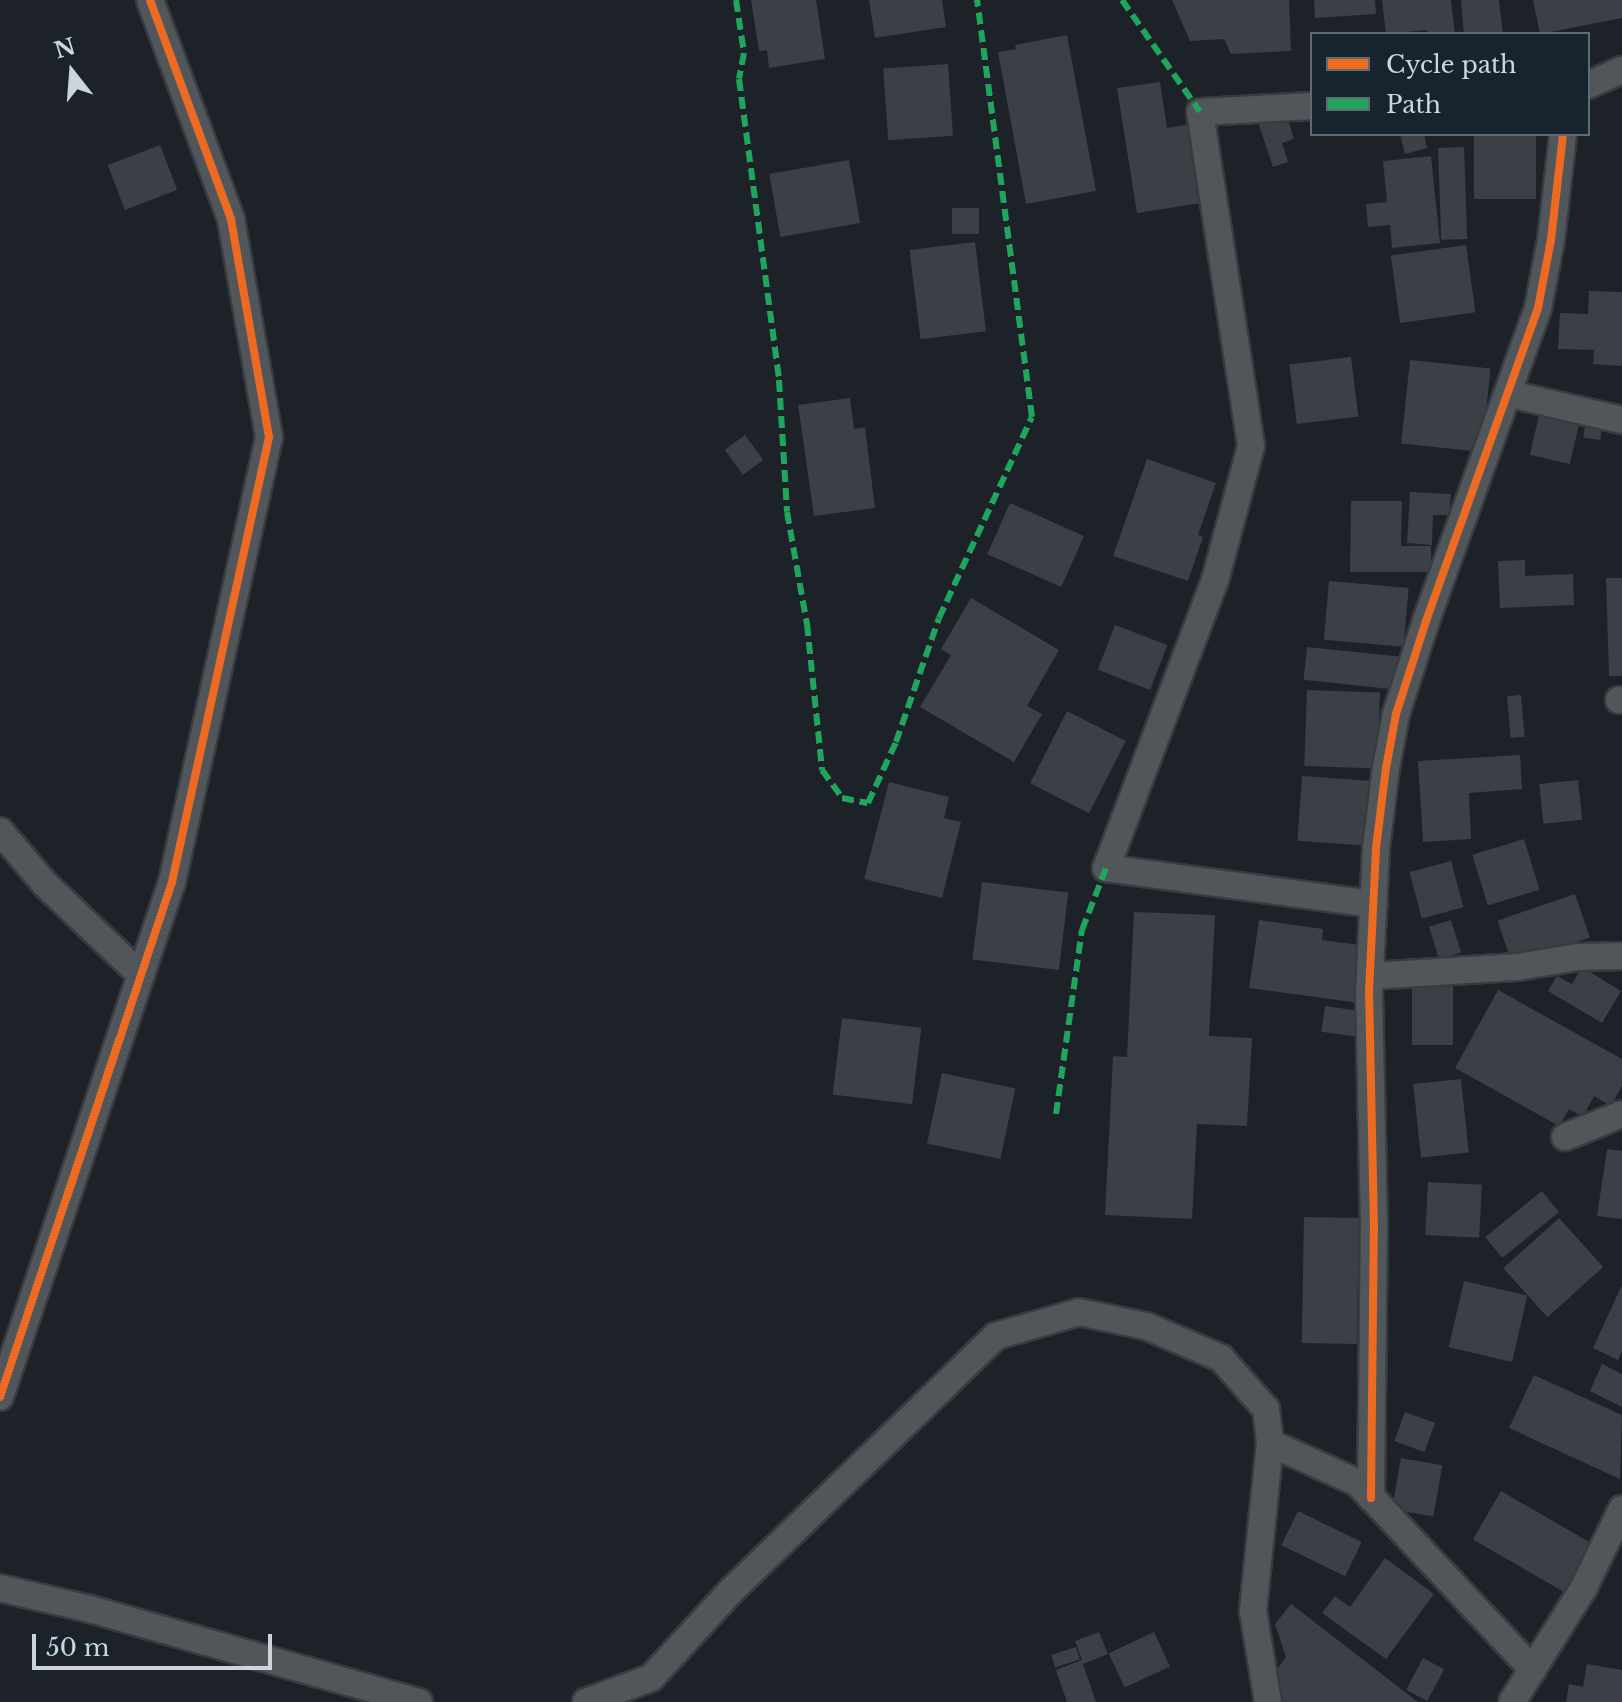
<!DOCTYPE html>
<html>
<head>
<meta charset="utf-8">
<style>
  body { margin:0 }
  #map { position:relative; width:1622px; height:1702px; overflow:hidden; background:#1c2228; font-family:"Libre Baskerville",serif }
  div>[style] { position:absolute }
  .building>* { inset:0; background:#3a4045; transform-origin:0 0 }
  .roads { filter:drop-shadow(2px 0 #373c41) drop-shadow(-2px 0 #373c41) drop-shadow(0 2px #373c41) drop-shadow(0 -2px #373c41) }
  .street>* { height:26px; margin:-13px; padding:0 13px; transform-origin:13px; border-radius:13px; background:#51565a }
  .quiet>* { height:6px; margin-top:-3px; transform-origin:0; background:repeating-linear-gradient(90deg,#20a55d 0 12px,transparent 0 18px) }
  .cycleway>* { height:8px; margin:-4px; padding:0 4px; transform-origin:4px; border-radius:4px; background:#ed6a23 }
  span { translate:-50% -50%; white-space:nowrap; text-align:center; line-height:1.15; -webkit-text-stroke:8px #17232d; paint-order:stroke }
  .legend { position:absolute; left:1310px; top:32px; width:280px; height:104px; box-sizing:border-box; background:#17232d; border:2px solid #606a73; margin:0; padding:10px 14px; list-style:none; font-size:24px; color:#cdd5dc }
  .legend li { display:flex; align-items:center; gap:16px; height:40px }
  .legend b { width:40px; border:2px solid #606a73 }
  .north { position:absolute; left:32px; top:32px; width:80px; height:80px; -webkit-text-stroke:6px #17232d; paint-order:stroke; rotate:343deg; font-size:22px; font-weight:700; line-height:32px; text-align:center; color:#cdd5dc }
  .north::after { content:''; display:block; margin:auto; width:28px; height:36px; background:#cdd5dc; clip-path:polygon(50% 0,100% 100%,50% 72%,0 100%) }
  .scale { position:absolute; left:32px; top:1634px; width:240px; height:36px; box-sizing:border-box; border:4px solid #cdd5dc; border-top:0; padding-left:10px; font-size:24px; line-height:28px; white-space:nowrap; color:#cdd5dc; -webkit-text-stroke:6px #17232d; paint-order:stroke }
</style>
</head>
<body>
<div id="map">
  <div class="building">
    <div style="clip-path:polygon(751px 0,816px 0,825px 59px,769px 68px,767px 50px,759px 51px)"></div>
    <div style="clip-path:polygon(869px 0,942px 0,946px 27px,875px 38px)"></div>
    <div style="clip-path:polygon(1172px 0,1289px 0,1291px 51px,1231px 54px,1224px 39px,1190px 41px)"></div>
    <div style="clip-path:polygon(1314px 0,1375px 0,1376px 14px,1315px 18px)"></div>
    <div style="clip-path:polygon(1382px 0,1451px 0,1455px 34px,1428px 34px,1427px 30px,1386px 34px)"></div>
    <div style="clip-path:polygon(1461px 0,1499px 0,1503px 34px,1464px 34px)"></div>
    <div style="clip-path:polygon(1533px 0,1622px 0,1622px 18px,1540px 34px)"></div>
    <div style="clip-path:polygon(1067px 35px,1096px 191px,1026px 204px,998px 52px,1016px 49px,1015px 45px)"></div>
    <div style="left:948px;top:64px;width:72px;height:65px;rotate:86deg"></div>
    <div style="clip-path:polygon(1160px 82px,1167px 128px,1196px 123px,1208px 202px,1137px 213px,1117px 88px)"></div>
    <div style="clip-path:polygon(1286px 113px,1294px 139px,1282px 143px,1288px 162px,1273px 167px,1258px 122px)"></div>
    <div style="clip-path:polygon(1400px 134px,1424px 134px,1427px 148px,1405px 154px)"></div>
    <div style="left:1474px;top:134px;width:62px;height:65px"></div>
    <div style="left:160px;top:145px;width:48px;height:56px;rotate:69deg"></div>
    <div style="left:1464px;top:147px;width:92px;height:26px;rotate:88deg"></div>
    <div style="clip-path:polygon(1431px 156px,1440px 243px,1392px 248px,1390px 225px,1368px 227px,1366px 204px,1387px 202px,1383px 161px)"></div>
    <div style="left:849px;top:160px;width:64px;height:81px;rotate:80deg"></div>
    <div style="left:952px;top:208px;width:27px;height:26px"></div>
    <div style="left:975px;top:242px;width:90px;height:66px;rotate:83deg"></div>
    <div style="left:1466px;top:245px;width:68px;height:76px;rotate:82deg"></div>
    <div style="clip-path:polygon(1589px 291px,1622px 292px,1622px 366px,1593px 364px,1594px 350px,1558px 349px,1560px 313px,1588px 314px)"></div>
    <div style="left:1351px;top:357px;width:60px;height:62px;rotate:83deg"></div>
    <div style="left:1410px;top:360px;width:81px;height:84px;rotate:6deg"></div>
    <div style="clip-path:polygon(850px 398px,854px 429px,865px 427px,875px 508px,814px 516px,798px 405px)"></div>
    <div style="left:1540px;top:411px;width:41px;height:45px;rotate:13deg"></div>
    <div style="left:1586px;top:417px;width:17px;height:21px;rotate:7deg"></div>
    <div style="left:745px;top:435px;width:31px;height:25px;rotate:54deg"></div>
    <div style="clip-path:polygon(1147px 459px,1216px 483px,1198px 535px,1203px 537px,1188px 581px,1113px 556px)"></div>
    <div style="clip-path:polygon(1410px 492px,1451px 494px,1449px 515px,1433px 515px,1432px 545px,1407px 543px)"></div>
    <div style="clip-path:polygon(1351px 501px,1402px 501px,1401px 546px,1431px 546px,1431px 572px,1350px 572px)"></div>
    <div style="left:1010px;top:503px;width:81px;height:56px;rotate:24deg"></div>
    <div style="clip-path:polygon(1525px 560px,1525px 576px,1573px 574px,1574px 605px,1500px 608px,1498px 561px)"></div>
    <div style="clip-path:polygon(1606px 578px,1622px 578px,1622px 676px,1609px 676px)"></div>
    <div style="left:1329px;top:581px;width:80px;height:59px;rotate:5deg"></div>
    <div style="clip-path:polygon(971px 598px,1059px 650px,1027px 706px,1042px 714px,1014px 762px,920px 707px,951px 655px,941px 649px)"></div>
    <div style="left:1115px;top:625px;width:56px;height:48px;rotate:21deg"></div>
    <div style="left:1307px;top:647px;width:92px;height:33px;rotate:6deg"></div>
    <div style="left:1307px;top:690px;width:73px;height:76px;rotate:2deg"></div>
    <div style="left:1521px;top:695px;width:42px;height:14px;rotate:85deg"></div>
    <div style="left:1067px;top:711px;width:66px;height:81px;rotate:27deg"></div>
    <div style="clip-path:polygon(1520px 755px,1522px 789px,1469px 793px,1471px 839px,1423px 842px,1418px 761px)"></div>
    <div style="left:1302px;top:776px;width:70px;height:65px;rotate:4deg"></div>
    <div style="left:1578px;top:780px;width:40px;height:39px;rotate:84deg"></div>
    <div style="clip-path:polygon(889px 782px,949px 797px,944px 818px,961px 822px,942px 898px,864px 879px)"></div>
    <div style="left:1524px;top:839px;width:53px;height:54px;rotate:73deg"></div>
    <div style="left:1451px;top:861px;width:48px;height:43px;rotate:75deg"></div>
    <div style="left:982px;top:882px;width:87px;height:78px;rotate:7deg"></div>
    <div style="left:1575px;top:894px;width:46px;height:82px;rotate:71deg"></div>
    <div style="clip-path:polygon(1134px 912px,1215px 915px,1209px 1036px,1252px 1038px,1247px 1126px,1197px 1124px,1192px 1219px,1105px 1215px,1113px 1056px,1127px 1057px)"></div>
    <div style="clip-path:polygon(1259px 920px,1323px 929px,1322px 940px,1367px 946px,1359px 1003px,1249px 988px)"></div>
    <div style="left:1451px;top:920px;width:34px;height:23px;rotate:73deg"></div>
    <div style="clip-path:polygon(1582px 967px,1621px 991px,1602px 1023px,1548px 991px,1557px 976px,1572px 984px)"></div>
    <div style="left:1412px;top:980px;width:41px;height:65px"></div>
    <div style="clip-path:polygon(1498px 990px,1622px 1059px,1622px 1086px,1611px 1106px,1594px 1096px,1583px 1117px,1569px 1109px,1559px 1126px,1455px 1068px)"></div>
    <div style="left:1325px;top:1006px;width:36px;height:26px;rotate:8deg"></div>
    <div style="left:842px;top:1018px;width:80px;height:77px;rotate:7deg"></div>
    <div style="left:942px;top:1073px;width:75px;height:72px;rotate:12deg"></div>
    <div style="left:1461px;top:1079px;width:74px;height:48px;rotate:84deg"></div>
    <div style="clip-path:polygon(1607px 1149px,1622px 1151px,1622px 1219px,1597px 1216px)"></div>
    <div style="left:1428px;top:1182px;width:54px;height:53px;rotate:3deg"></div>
    <div style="left:1542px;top:1191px;width:27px;height:73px;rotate:51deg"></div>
    <div style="left:1304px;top:1217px;width:55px;height:126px;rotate:1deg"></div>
    <div style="left:1559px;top:1218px;width:66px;height:75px;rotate:48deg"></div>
    <div style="left:1464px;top:1281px;width:65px;height:68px;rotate:13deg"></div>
    <div style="clip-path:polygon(1622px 1285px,1622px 1351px,1618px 1360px,1593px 1348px)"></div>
    <div style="clip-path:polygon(1602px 1364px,1622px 1374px,1622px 1407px,1590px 1391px)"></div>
    <div style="clip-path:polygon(1534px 1375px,1622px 1415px,1620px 1479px,1509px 1428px)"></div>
    <div style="left:1405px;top:1412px;width:32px;height:31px;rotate:20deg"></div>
    <div style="left:1401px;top:1458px;width:42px;height:52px;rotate:10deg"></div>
    <div style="left:1501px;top:1491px;width:110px;height:56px;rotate:30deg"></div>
    <div style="left:1298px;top:1511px;width:71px;height:38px;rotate:26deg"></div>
    <div style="clip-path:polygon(1385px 1558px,1434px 1594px,1386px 1659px,1322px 1613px,1335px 1596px,1350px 1607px)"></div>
    <div style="clip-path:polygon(1291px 1604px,1418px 1702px,1276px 1702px,1269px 1680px,1286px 1657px,1275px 1624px)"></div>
    <div style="clip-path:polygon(1099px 1632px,1108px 1654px,1083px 1664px,1096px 1702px,1067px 1702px,1056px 1670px,1082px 1660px,1075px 1641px)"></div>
    <div style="left:1154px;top:1632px;width:38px;height:50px;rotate:65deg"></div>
    <div style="left:1076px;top:1647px;width:13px;height:26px;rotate:72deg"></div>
    <div style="left:1423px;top:1658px;width:24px;height:36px;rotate:28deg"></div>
    <div style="clip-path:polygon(1587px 1664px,1622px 1670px,1622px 1702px,1566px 1702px,1569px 1684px,1583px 1687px)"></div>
  </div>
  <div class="roads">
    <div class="street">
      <div style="left:1588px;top:85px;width:37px;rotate:-24deg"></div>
      <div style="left:1312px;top:106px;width:112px;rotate:176.9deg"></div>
      <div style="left:1200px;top:112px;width:338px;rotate:81.3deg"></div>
      <div style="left:1251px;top:446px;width:139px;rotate:105deg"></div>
      <div style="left:1215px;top:580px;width:308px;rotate:110.7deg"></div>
      <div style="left:1106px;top:868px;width:270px;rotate:7.7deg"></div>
      <div style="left:1510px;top:394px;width:115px;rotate:13.1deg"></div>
      <div style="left:1619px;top:700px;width:3px"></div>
      <div style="left:0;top:831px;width:71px;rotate:49.6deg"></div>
      <div style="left:46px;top:885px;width:131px;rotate:43.5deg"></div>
      <div style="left:1371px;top:976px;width:146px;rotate:-3.5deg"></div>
      <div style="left:1517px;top:967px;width:63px;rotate:-9.2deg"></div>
      <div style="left:1579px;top:957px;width:43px;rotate:-1.3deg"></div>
      <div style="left:1565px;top:1137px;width:61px;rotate:-22deg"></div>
      <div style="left:0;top:1397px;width:543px;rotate:-71.53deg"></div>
      <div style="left:172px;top:882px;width:455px;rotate:-77.7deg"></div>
      <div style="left:269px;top:437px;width:221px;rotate:-99.9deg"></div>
      <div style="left:231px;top:219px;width:233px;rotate:-110.3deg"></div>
      <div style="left:1270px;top:1443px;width:97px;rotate:24.4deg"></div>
      <div style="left:1358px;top:1483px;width:256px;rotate:46.9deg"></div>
      <div style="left:1371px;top:1498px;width:270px;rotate:-89.4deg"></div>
      <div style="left:1374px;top:1228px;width:236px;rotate:-91.2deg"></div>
      <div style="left:1369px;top:992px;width:144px;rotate:-87.2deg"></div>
      <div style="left:1376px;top:848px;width:81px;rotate:-82.9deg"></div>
      <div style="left:1386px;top:768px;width:55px;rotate:-79.5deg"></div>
      <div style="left:1396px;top:714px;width:98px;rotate:-72.1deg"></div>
      <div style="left:1426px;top:621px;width:332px;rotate:-70.3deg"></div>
      <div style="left:1538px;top:308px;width:69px;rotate:-79.2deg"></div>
      <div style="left:1551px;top:240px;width:107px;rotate:-83.5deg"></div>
      <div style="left:0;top:1588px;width:92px;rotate:13.1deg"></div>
      <div style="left:90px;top:1609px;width:342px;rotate:15.8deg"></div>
      <div style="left:586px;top:1702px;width:69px;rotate:-20.3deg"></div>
      <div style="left:651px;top:1678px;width:120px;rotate:-47.4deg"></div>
      <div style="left:732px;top:1590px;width:366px;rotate:-43.9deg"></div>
      <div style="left:996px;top:1336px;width:86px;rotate:-16.1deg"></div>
      <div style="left:1079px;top:1312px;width:68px;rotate:11.8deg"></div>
      <div style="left:1146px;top:1326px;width:82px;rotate:23.1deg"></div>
      <div style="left:1221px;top:1358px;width:68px;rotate:48.6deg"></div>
      <div style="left:1266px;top:1409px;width:34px;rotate:83deg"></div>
      <div style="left:1270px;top:1443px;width:169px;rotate:95.8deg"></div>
      <div style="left:1253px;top:1611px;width:92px;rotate:80.6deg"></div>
      <div style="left:1512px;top:1702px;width:136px;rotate:-57.9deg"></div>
      <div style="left:1584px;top:1587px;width:87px;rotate:-64deg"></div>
    </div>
  </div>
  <div class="quiet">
    <div style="left:736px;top:0;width:54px;rotate:81.4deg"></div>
    <div style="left:744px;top:53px;width:26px;rotate:101deg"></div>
    <div style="left:739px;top:79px;width:304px;rotate:82.4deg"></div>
    <div style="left:779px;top:380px;width:132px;rotate:86.5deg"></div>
    <div style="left:787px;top:512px;width:114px;rotate:79.9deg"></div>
    <div style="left:807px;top:624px;width:147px;rotate:84.1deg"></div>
    <div style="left:822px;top:770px;width:34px;rotate:54deg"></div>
    <div style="left:842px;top:798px;width:26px;rotate:11deg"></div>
    <div style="left:868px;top:803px;width:67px;rotate:-65.3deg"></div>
    <div style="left:896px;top:742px;width:131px;rotate:-70.9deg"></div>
    <div style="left:939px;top:618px;width:221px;rotate:-65.2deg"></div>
    <div style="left:1032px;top:417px;width:421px;rotate:-97.5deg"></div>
    <div style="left:1122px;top:0;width:136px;rotate:55.1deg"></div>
    <div style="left:1056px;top:1114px;width:186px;rotate:-82deg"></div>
    <div style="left:1082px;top:930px;width:66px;rotate:-68.8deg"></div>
  </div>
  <div class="cycleway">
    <div style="left:0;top:1397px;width:543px;rotate:-71.53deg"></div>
    <div style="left:172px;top:882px;width:455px;rotate:-77.7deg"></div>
    <div style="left:269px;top:437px;width:221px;rotate:-99.9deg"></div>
    <div style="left:231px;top:219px;width:233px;rotate:-110.3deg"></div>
    <div style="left:1371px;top:1498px;width:270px;rotate:-89.4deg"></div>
    <div style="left:1374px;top:1228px;width:236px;rotate:-91.2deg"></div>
    <div style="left:1369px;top:992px;width:144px;rotate:-87.2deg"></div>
    <div style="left:1376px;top:848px;width:81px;rotate:-82.9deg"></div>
    <div style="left:1386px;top:768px;width:55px;rotate:-79.5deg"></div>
    <div style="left:1396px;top:714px;width:98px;rotate:-72.1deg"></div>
    <div style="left:1426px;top:621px;width:332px;rotate:-70.3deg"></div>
    <div style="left:1538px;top:308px;width:69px;rotate:-79.2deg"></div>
    <div style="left:1551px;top:240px;width:107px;rotate:-83.5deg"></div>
  </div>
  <ul class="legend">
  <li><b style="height:10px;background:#ed6a23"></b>Cycle path</li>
  <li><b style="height:10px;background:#20a55d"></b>Path</li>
  </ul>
  <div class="north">N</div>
  <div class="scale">50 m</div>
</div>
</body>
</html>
